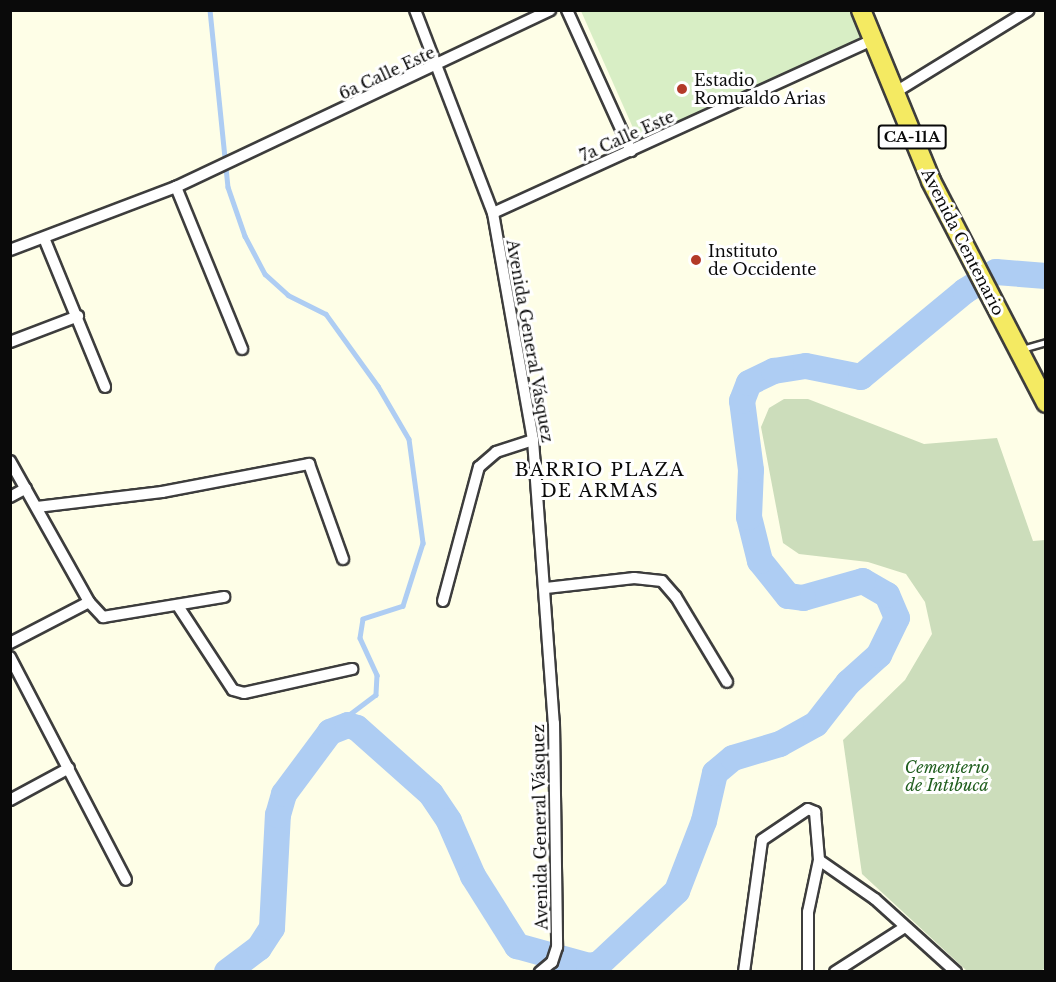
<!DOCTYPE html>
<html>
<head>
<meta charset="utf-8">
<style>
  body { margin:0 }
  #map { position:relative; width:1056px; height:982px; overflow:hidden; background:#fefee7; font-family:"Libre Baskerville",serif }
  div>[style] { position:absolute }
  .cemetery>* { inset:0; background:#cdb }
  .pitch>* { inset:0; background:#d8eec5 }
  .stream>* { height:4.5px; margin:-2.25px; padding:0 2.25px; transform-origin:2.25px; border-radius:2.25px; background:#aecdf3 }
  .river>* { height:26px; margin:-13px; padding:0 13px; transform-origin:13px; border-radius:13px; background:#aecdf3 }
  .roads { filter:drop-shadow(2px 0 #3d3d3d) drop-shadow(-2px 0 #3d3d3d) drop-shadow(0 2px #3d3d3d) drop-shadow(0 -2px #3d3d3d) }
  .lane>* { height:5px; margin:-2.5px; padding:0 2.5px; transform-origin:2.5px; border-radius:2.5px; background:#fff }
  .street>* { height:10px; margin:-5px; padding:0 5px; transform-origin:5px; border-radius:5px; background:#fff }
  .primary>* { height:18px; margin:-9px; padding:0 9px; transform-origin:9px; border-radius:9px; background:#f4ea62 }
  .dots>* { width:16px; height:16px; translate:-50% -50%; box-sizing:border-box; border:3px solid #fff; border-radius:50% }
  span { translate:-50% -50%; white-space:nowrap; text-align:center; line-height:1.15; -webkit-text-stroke:6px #fff; paint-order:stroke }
  .shield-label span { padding:2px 4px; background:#fff; border:2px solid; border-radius:4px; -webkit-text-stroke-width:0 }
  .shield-label { font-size:15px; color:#0a0a0a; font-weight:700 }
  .street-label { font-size:16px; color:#0a0a0a }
  .poi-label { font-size:16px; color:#0a0a0a }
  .left { translate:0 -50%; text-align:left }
  .park-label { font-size:16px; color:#205e1e; font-style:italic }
  .neighbourhood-label { font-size:18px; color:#0a0a0a; letter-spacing:1.5px }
  .frame { position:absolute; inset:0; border:12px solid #0a0a0a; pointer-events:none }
</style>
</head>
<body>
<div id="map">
  <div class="cemetery">
    <div style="clip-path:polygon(784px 399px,808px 399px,924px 444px,997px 438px,1033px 541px,1045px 540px,1046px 968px,1040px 971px,967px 971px,862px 874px,843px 740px,905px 680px,932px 634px,925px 602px,906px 574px,868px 562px,799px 554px,783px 543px,761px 427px,769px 408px)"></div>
  </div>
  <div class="pitch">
    <div style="clip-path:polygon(581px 11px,850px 11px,861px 39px,638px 139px)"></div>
  </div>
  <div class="stream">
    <div style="left:210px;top:10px;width:178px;rotate:84.2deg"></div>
    <div style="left:228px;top:187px;width:52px;rotate:70.9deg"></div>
    <div style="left:245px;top:236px;width:43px;rotate:62.2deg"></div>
    <div style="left:265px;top:274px;width:31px;rotate:42deg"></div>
    <div style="left:288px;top:295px;width:42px;rotate:26.6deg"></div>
    <div style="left:326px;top:314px;width:89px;rotate:54.2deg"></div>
    <div style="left:378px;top:386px;width:61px;rotate:59.7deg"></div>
    <div style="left:409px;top:439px;width:105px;rotate:82.3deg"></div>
    <div style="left:423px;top:543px;width:66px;rotate:107.6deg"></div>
    <div style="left:403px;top:606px;width:42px;rotate:162deg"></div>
    <div style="left:363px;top:619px;width:19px;rotate:99deg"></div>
    <div style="left:360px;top:638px;width:41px;rotate:65.3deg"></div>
    <div style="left:377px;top:675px;width:20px;rotate:93deg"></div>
    <div style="left:376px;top:695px;width:34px;rotate:143deg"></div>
    <div style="left:349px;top:715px;width:10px;rotate:96deg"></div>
  </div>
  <div class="river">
    <div style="left:227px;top:972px;width:40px;rotate:-37deg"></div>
    <div style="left:259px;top:948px;width:24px;rotate:-57deg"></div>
    <div style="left:272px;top:928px;width:113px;rotate:-87deg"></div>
    <div style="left:278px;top:815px;width:22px;rotate:-74deg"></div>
    <div style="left:284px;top:794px;width:77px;rotate:-53.4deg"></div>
    <div style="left:330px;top:732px;width:19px;rotate:-21deg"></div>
    <div style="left:348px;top:725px;width:9px;rotate:18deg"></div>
    <div style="left:357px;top:728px;width:99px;rotate:41.7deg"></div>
    <div style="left:431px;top:794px;width:32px;rotate:56deg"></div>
    <div style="left:449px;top:821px;width:60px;rotate:66.4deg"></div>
    <div style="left:473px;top:876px;width:83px;rotate:57.8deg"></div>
    <div style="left:517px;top:946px;width:75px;rotate:15.5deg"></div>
    <div style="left:589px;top:966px;width:10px;rotate:-11deg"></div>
    <div style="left:599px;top:964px;width:107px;rotate:-43.1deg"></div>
    <div style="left:677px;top:891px;width:75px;rotate:-68.9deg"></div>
    <div style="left:704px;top:821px;width:49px;rotate:-77.1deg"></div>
    <div style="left:715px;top:773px;width:23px;rotate:-40deg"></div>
    <div style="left:733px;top:758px;width:49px;rotate:-16.6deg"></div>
    <div style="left:780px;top:744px;width:41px;rotate:-29.1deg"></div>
    <div style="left:816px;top:724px;width:52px;rotate:-52deg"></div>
    <div style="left:848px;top:683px;width:42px;rotate:-42.1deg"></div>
    <div style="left:879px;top:655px;width:41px;rotate:-64.1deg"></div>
    <div style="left:897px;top:618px;width:25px;rotate:-113deg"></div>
    <div style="left:887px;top:595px;width:28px;rotate:-150deg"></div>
    <div style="left:863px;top:581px;width:62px;rotate:164.2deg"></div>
    <div style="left:803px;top:598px;width:15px;rotate:-172deg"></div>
    <div style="left:788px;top:596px;width:45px;rotate:-128.7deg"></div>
    <div style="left:760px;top:561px;width:45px;rotate:-104deg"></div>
    <div style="left:749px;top:517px;width:47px;rotate:-87.6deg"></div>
    <div style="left:751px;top:470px;width:70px;rotate:-97.4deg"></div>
    <div style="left:742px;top:401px;width:19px;rotate:-69deg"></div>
    <div style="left:749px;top:383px;width:28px;rotate:-26deg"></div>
    <div style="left:774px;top:371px;width:32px;rotate:-9deg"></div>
    <div style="left:806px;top:366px;width:56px;rotate:11.3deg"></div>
    <div style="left:861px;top:377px;width:135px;rotate:-39.6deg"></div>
    <div style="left:965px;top:291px;width:36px;rotate:-32deg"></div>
    <div style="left:996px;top:272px;width:50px;rotate:4.6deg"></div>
  </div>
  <div class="roads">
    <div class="lane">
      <div style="left:1022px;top:349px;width:25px;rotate:-16deg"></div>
    </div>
    <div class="street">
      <div style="left:415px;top:10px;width:217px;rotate:69deg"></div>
      <div style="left:493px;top:213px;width:230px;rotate:80deg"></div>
      <div style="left:533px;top:440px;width:284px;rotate:85.8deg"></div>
      <div style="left:554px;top:723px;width:224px;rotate:89.2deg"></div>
      <div style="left:557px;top:947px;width:16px;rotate:108deg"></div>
      <div style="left:552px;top:962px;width:16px;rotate:140deg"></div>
      <div style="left:567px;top:10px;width:155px;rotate:65.6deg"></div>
      <div style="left:894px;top:93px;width:158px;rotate:-31.6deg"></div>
      <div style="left:176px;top:187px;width:175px;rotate:67.8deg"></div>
      <div style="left:493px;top:213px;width:417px;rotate:-24.5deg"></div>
      <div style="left:44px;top:238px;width:161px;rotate:67.7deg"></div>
      <div style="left:10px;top:250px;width:178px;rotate:-20.8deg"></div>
      <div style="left:176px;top:187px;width:414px;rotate:-25.3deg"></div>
      <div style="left:10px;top:342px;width:73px;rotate:-20.9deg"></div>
      <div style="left:10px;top:461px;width:162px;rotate:60.7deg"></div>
      <div style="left:89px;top:602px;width:21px;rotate:47deg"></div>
      <div style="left:103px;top:617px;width:123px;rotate:-9.4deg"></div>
      <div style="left:10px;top:497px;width:18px;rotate:-29deg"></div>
      <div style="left:37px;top:507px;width:126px;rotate:-6.8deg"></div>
      <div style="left:162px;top:492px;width:150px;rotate:-10.8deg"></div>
      <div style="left:309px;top:464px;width:101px;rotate:70.3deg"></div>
      <div style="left:546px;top:588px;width:89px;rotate:-6.5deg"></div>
      <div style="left:634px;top:578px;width:28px;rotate:6deg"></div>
      <div style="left:662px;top:581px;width:21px;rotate:49deg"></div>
      <div style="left:676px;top:597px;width:99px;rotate:59deg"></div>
      <div style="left:443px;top:601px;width:139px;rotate:-75deg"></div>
      <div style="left:479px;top:467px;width:23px;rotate:-41deg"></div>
      <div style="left:496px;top:452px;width:39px;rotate:-18deg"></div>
      <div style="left:178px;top:606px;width:100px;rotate:56.8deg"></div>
      <div style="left:233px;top:690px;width:11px;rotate:15deg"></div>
      <div style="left:244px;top:693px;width:111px;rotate:-12.5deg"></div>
      <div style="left:10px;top:643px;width:89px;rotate:-27.4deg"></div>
      <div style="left:10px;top:657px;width:251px;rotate:62.5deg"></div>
      <div style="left:10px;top:800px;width:67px;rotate:-28.5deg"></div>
      <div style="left:819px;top:860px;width:68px;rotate:34.9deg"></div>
      <div style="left:875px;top:899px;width:109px;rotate:42deg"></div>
      <div style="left:744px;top:972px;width:133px;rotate:-82.2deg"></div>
      <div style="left:762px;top:840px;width:55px;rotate:-34deg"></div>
      <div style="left:808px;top:809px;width:8px;rotate:23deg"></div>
      <div style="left:815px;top:812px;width:48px;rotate:85.2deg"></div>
      <div style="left:819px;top:860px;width:53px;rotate:101.9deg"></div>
      <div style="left:808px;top:912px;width:60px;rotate:90deg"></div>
      <div style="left:835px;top:972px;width:83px;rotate:-32.7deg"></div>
    </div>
    <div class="primary">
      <div style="left:861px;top:10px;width:185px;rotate:67.7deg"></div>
      <div style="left:931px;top:181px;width:250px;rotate:62.6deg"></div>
    </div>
  </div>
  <div class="dots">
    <div style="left:682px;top:89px;background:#b33a28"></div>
    <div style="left:696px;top:260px;background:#b33a28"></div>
  </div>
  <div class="shield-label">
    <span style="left:912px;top:137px">CA-11A</span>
  </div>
  <div class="street-label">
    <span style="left:387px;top:73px;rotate:-25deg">6a Calle Este</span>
    <span style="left:627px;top:136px;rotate:-24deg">7a Calle Este</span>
    <span style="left:963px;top:242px;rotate:63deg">Avenida Centenario</span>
    <span style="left:530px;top:341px;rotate:80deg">Avenida General Vásquez</span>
    <span style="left:540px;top:827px;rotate:-91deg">Avenida General Vásquez</span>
  </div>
  <div class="poi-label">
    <span class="left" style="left:694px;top:89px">Estadio<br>Romualdo Arias</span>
    <span class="left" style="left:708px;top:260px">Instituto<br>de Occidente</span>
  </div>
  <div class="park-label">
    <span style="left:947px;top:776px">Cementerio<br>de Intibucá</span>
  </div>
  <div class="neighbourhood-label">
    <span style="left:600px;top:481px">BARRIO PLAZA<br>DE ARMAS</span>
  </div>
  <div class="frame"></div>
</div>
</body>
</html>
